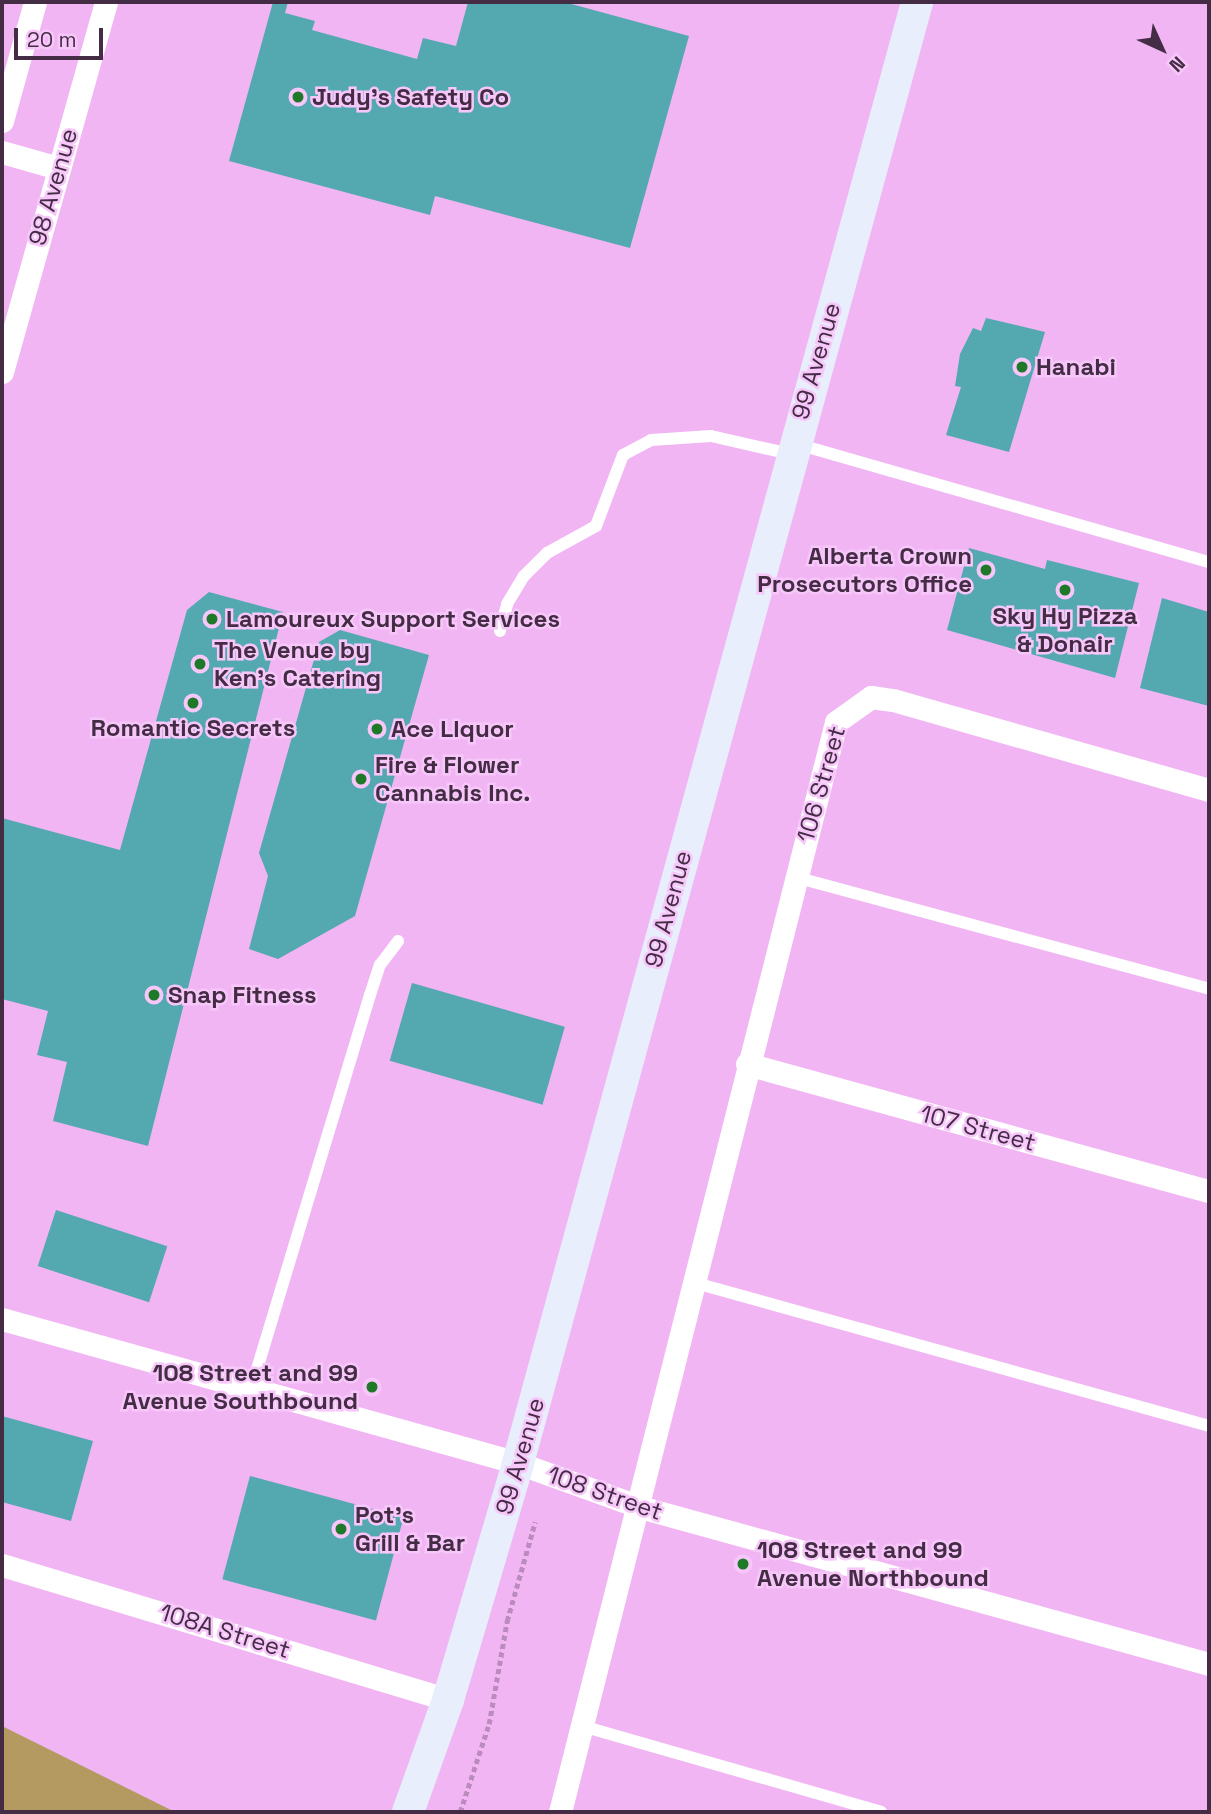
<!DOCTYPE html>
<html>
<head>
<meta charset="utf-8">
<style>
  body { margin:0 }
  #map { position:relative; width:1211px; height:1814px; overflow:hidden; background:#f1b5f4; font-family:"Space Grotesk",sans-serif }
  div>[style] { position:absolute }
  .forest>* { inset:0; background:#b49960 }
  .building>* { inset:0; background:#54a8b0; transform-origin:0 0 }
  .path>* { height:4.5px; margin-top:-2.25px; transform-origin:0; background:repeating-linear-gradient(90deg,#bc8bbe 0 5px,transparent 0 8.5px) }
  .service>* { height:12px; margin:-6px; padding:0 6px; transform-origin:6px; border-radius:6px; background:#fff }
  .minor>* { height:23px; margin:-11.5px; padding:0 11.5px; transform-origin:11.5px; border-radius:11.5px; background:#fff }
  .secondary>* { height:32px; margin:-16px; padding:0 16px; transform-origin:16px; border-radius:16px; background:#e8eefc }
  .dots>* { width:19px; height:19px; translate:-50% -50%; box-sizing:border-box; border:4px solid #f7c7fa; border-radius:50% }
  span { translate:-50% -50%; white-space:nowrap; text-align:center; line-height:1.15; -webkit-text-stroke:5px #f7c7fa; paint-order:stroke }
  .poi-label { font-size:24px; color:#442c45; font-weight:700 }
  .left { translate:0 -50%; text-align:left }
  .right { translate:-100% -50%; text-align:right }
  .street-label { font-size:24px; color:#442c45 }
  .frame { position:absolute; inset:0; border:4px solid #442c45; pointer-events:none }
  .north { position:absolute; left:1127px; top:14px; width:70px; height:70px; -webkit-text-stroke:5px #f7c7fa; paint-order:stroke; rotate:135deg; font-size:19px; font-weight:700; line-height:28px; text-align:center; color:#442c45 }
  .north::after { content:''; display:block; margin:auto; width:24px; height:32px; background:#442c45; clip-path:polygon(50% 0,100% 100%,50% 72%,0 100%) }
  .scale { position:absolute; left:14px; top:28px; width:89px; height:32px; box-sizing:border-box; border:4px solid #442c45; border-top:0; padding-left:9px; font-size:21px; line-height:24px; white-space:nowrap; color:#442c45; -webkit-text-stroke:5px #f7c7fa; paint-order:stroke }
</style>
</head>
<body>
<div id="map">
  <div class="forest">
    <div style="clip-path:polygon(2px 1726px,175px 1812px,2px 1812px)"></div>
  </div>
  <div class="building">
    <div style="clip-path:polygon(273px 2px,288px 2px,285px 13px,315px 21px,312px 30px,417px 59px,423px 38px,456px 46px,468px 2px,564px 2px,689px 36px,630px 248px,435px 196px,430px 215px,229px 161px)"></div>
    <div style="clip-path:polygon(986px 318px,1045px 332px,1009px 452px,946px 435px,961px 387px,955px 386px,960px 354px,973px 328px,981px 331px)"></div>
    <div style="clip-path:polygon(969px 548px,1045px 569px,1047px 560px,1139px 583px,1115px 678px,947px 630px)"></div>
    <div style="clip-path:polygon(209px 592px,283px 612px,148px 1146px,53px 1121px,67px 1062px,37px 1055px,48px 1011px,2px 999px,2px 818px,120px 850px,187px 610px)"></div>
    <div style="clip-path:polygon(1162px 598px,1209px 612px,1209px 706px,1140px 688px)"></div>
    <div style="clip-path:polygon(340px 630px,429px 655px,355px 916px,278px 959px,249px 949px,268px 876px,259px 853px,319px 642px)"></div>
    <div style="left:412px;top:983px;width:159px;height:81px;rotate:16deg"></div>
    <div style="left:56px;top:1210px;width:117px;height:59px;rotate:18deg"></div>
    <div style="clip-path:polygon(2px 1416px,93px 1441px,71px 1521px,2px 1502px)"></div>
    <div style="left:250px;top:1476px;width:159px;height:107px;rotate:15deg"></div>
  </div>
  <div class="path">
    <div style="left:460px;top:1812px;width:93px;rotate:-71.8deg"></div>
    <div style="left:489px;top:1724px;width:105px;rotate:-80.1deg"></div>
    <div style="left:507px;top:1621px;width:103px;rotate:-74.2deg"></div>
  </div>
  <div class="service">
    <div style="left:797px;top:444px;width:429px;rotate:16deg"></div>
    <div style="left:500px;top:631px;width:28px;rotate:-75deg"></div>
    <div style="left:507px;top:604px;width:33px;rotate:-59deg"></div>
    <div style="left:524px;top:576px;width:33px;rotate:-45deg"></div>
    <div style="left:547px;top:553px;width:56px;rotate:-28.9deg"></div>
    <div style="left:596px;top:526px;width:76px;rotate:-69.2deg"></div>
    <div style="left:623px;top:455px;width:32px;rotate:-28deg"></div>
    <div style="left:651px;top:440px;width:60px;rotate:-3.8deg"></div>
    <div style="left:711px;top:436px;width:81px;rotate:12.8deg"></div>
    <div style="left:795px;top:877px;width:429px;rotate:15.1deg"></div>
    <div style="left:692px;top:1282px;width:537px;rotate:15.56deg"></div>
    <div style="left:251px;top:1389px;width:412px;rotate:-73.2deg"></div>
    <div style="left:370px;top:995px;width:32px;rotate:-72deg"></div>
    <div style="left:380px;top:965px;width:30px;rotate:-53deg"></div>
    <div style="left:582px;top:1726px;width:311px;rotate:16deg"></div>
  </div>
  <div class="minor">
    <div style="left:2px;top:121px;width:123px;rotate:-74.5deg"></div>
    <div style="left:2px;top:152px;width:58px;rotate:15.9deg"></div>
    <div style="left:2px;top:372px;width:384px;rotate:-74.3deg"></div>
    <div style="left:747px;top:1064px;width:479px;rotate:15.4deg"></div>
    <div style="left:2px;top:1319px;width:536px;rotate:15.59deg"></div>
    <div style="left:518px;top:1463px;width:130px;rotate:19.8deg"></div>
    <div style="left:640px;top:1507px;width:590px;rotate:15.43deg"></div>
    <div style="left:2px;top:1565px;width:466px;rotate:16.8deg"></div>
    <div style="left:560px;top:1812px;width:1124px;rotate:-75.79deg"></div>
    <div style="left:836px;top:722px;width:43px;rotate:-35.5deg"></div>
    <div style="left:871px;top:697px;width:22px;rotate:8deg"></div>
    <div style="left:893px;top:700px;width:329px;rotate:15.9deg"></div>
  </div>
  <div class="secondary">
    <div style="left:408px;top:1812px;width:119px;rotate:-70.3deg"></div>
    <div style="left:448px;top:1700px;width:247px;rotate:-73.5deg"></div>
    <div style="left:518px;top:1463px;width:1515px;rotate:-74.72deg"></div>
  </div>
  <div class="dots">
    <div style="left:298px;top:97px;background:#1e7928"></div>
    <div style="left:1022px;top:367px;background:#1e7928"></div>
    <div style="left:986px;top:570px;background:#1e7928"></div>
    <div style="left:1065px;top:590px;background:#1e7928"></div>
    <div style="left:212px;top:619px;background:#1e7928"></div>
    <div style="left:200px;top:664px;background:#1e7928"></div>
    <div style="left:193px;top:703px;background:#1e7928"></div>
    <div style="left:377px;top:729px;background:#1e7928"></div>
    <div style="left:361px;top:779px;background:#1e7928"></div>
    <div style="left:154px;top:995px;background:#1e7928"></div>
    <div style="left:372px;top:1387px;background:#1e7928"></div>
    <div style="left:341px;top:1529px;background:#1e7928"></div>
    <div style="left:743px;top:1564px;background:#1e7928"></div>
  </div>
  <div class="poi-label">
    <span class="left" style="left:312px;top:97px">Judy's Safety Co</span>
    <span class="left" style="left:1036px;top:367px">Hanabi</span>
    <span class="right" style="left:972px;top:570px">Alberta Crown<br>Prosecutors Office</span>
    <span style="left:1065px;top:630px">Sky Hy Pizza<br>&amp; Donair</span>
    <span class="left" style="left:226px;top:619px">Lamoureux Support Services</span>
    <span class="left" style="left:214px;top:664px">The Venue by<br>Ken’s Catering</span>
    <span style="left:193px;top:728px">Romantic Secrets</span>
    <span class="left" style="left:391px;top:729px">Ace LIquor</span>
    <span class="left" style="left:375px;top:779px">Fire &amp; Flower<br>Cannabis Inc.</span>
    <span class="left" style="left:168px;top:995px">Snap Fitness</span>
    <span class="right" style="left:358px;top:1387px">108 Street and 99<br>Avenue Southbound</span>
    <span class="left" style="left:355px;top:1529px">Pot's<br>Grill &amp; Bar</span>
    <span class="left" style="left:757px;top:1564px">108 Street and 99<br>Avenue Northbound</span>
  </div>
  <div class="street-label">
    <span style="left:53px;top:187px;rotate:-74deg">98 Avenue</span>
    <span style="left:816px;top:361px;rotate:-74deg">99 Avenue</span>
    <span style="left:821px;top:784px;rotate:-74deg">106 Street</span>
    <span style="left:668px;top:909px;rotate:-75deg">99 Avenue</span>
    <span style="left:978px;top:1128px;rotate:15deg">107 Street</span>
    <span style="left:520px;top:1456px;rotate:-74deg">99 Avenue</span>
    <span style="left:605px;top:1493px;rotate:19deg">108 Street</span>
    <span style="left:225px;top:1631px;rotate:17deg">108A Street</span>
  </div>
  <div class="frame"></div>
  <div class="north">N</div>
  <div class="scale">20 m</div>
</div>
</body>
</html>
